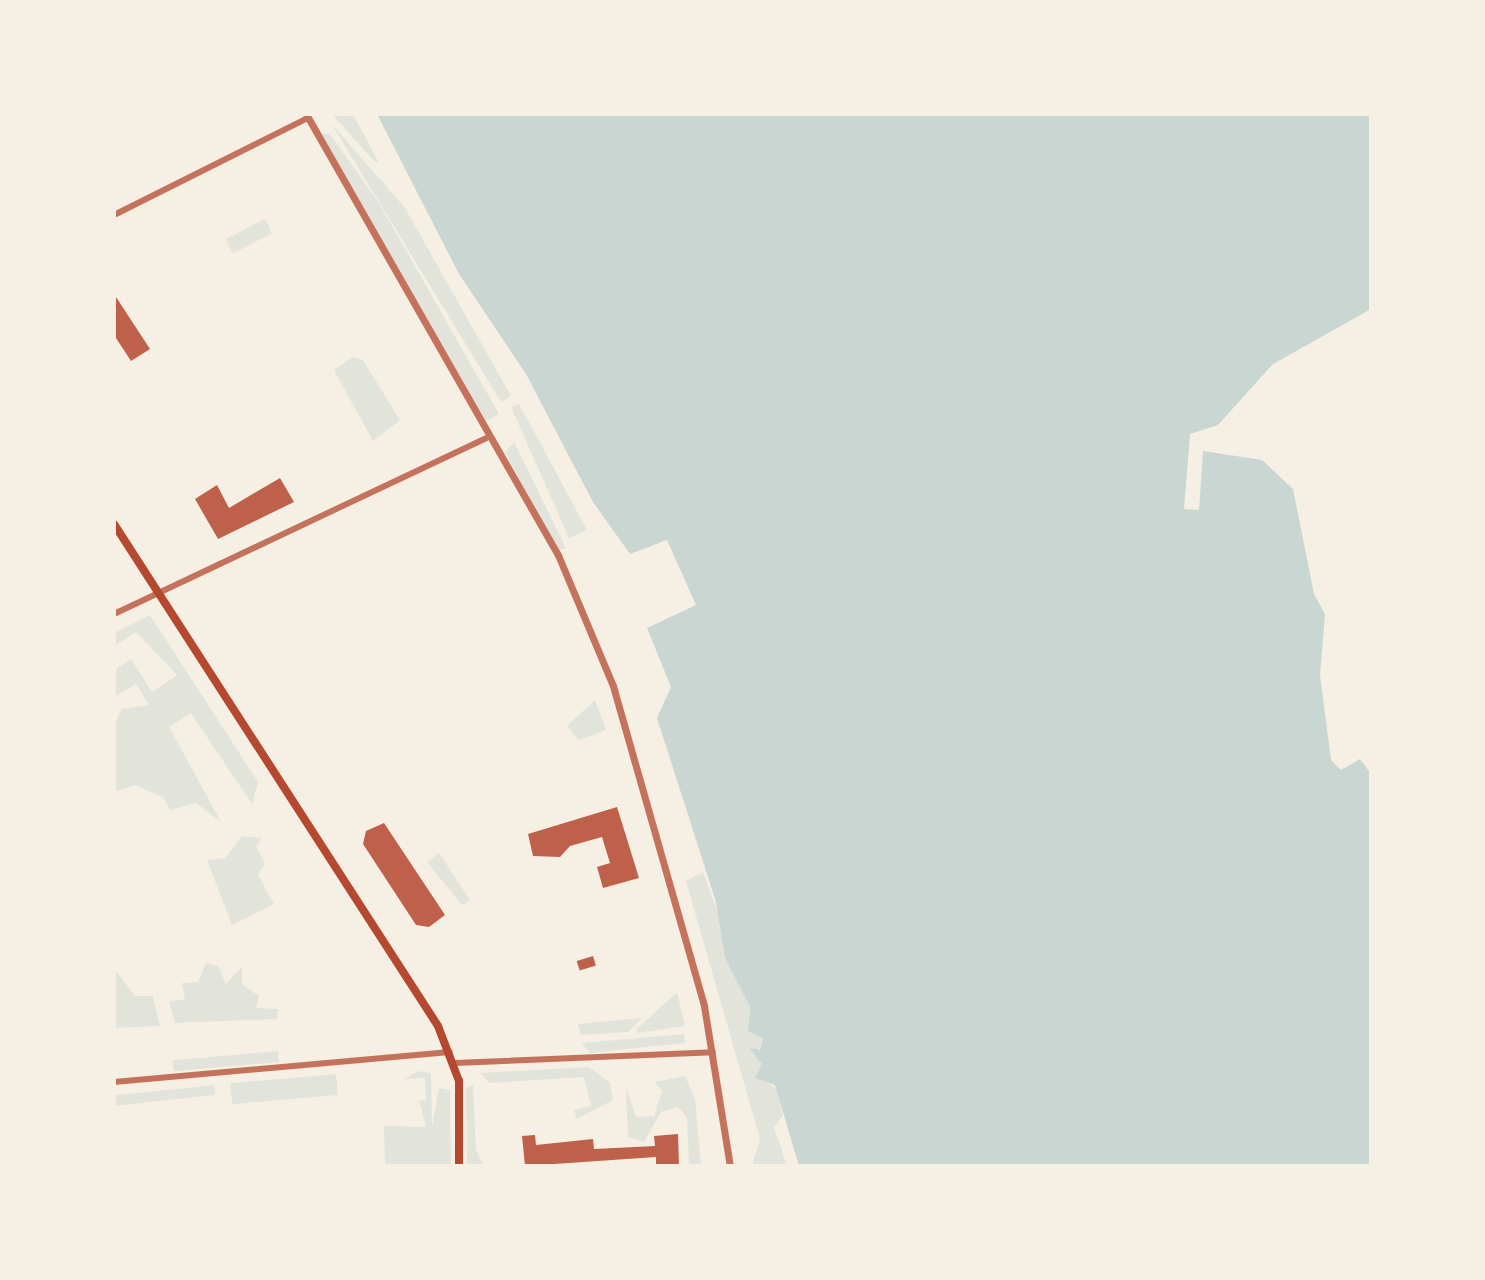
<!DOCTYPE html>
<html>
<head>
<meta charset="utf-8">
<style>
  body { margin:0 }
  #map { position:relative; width:1485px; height:1280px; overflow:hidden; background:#f6efe4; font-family:Inter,sans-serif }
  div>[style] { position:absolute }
  .green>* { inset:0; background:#e2e4dc; transform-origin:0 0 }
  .water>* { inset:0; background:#c9d6d2 }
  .building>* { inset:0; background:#bf614a; transform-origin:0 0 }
  .minor>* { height:6px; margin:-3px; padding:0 3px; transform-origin:3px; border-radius:3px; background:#c5725c }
  .tertiary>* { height:7px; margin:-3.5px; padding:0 3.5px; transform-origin:3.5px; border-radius:3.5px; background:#c5725c }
  .secondary>* { height:8px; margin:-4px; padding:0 4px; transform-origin:4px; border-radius:4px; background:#b5482f }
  span { translate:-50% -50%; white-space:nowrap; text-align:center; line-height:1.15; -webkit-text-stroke:6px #f6efe4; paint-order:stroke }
  .frame { position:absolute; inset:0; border:116px solid #f6efe4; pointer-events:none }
</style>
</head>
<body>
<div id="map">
  <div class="green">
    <div style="clip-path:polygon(332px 114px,353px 114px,379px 163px,373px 160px)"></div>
    <div style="clip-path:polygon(331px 123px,405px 208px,511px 396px,501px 402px)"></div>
    <div style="clip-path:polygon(320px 134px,330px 134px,379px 203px,499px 414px,486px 421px)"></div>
    <div style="left:265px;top:219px;width:16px;height:44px;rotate:63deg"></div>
    <div style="clip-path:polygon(353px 357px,363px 360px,400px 420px,373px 441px,334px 370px)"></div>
    <div style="clip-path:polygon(519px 404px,552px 465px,587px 530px,569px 538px,511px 407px)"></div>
    <div style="clip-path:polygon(514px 442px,566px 548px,557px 551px,505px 452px)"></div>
    <div style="clip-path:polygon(150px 615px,258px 782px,252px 804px,191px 713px,169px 727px,221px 822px,196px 803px,170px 810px,163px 797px,135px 785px,114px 792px,114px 725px,122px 709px,149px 705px,136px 684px,114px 697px,114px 670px,131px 659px,152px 692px,177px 675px,136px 632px,114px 646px,114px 633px)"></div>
    <div style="clip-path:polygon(595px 700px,606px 730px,579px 740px,567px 726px)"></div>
    <div style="clip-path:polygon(242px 836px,262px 838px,256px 846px,265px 863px,258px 875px,274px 904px,232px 925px,207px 860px,225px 858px)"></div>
    <div style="clip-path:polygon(439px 853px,470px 900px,462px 905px,427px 862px)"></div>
    <div style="clip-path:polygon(703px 872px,724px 929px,725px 958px,750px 1007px,748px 1028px,763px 1038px,759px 1050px,749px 1048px,762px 1064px,757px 1075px,777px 1090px,783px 1116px,774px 1127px,787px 1166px,752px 1166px,760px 1139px,686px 881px)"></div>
    <div style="clip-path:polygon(206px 963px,218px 966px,226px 984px,242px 966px,242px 984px,259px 996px,256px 1008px,278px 1009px,277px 1019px,175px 1023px,169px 1002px,185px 999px,182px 983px,198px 982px)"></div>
    <div style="clip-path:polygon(114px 968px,135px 996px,153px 996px,160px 1026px,114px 1028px)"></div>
    <div style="clip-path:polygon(677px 992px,685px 1026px,637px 1033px,637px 1029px)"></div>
    <div style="clip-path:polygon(642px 1018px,628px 1032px,581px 1035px,578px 1024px)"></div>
    <div style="clip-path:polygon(684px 1034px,685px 1043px,590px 1053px,582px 1043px)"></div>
    <div style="left:278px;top:1051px;width:11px;height:106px;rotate:85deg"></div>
    <div style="clip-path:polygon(589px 1067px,610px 1083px,613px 1100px,577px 1119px,574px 1110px,591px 1106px,584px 1077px,490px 1083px,480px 1073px)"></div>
    <div style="clip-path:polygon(418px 1071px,431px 1074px,432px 1127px,439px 1088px,450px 1090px,451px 1166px,385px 1166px,384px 1126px,426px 1127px,419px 1100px,426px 1100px,425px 1078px,404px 1079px)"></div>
    <div style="left:336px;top:1074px;width:21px;height:106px;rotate:85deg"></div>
    <div style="clip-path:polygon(685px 1076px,695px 1099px,701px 1166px,689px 1166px,687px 1118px,678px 1107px,661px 1112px,644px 1142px,628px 1137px,626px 1088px,636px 1117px,654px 1116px,662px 1091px,655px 1082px)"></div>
    <div style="left:214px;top:1085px;width:10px;height:100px;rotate:84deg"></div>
    <div style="clip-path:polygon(473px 1085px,476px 1150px,484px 1166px,467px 1166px,466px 1088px)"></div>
  </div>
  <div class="water">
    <div style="clip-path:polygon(377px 114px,1371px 114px,1371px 309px,1273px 364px,1218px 425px,1190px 434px,1184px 509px,1199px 510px,1203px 451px,1262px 460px,1293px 489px,1314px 594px,1325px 614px,1320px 675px,1331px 760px,1341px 770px,1360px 759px,1371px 774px,1371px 1166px,799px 1166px,775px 1085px,755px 1078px,762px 1064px,749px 1048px,760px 1050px,763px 1038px,748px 1031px,750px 1007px,725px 958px,716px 902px,657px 718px,671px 687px,647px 628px,696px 605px,667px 540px,630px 554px,593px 502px,526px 374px,459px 274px)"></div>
  </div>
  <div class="building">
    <div style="clip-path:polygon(114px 294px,150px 349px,131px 361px,114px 335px)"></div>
    <div style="clip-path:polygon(280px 478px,294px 502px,218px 539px,195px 499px,217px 485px,229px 508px)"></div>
    <div style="clip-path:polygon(617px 807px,639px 878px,603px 888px,597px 867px,610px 863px,602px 837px,570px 846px,560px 857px,533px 856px,528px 834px)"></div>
    <div style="clip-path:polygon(384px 823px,445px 915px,429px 927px,416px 925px,363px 844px,366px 831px)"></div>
    <div style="left:593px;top:956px;width:10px;height:17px;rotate:73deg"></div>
    <div style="clip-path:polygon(678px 1134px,679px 1166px,656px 1166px,656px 1157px,525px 1166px,522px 1136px,535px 1135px,536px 1145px,593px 1139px,594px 1149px,655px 1146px,654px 1136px)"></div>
  </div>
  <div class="minor">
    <div style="left:114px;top:215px;width:217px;rotate:-26.6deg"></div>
    <div style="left:114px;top:614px;width:412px;rotate:-25.3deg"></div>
    <div style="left:455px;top:1063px;width:258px;rotate:-2.4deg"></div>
    <div style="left:114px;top:1082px;width:337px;rotate:-5.1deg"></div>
  </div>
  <div class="tertiary">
    <div style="left:306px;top:114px;width:508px;rotate:60.26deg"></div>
    <div style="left:558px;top:555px;width:142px;rotate:67.2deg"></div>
    <div style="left:613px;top:686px;width:333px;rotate:74.1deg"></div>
    <div style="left:704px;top:1006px;width:162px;rotate:80.8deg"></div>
  </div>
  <div class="secondary">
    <div style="left:114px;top:524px;width:597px;rotate:57.16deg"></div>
    <div style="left:438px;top:1026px;width:59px;rotate:69.1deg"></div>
    <div style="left:459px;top:1081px;width:85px;rotate:90deg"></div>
  </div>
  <div class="frame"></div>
</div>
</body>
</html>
